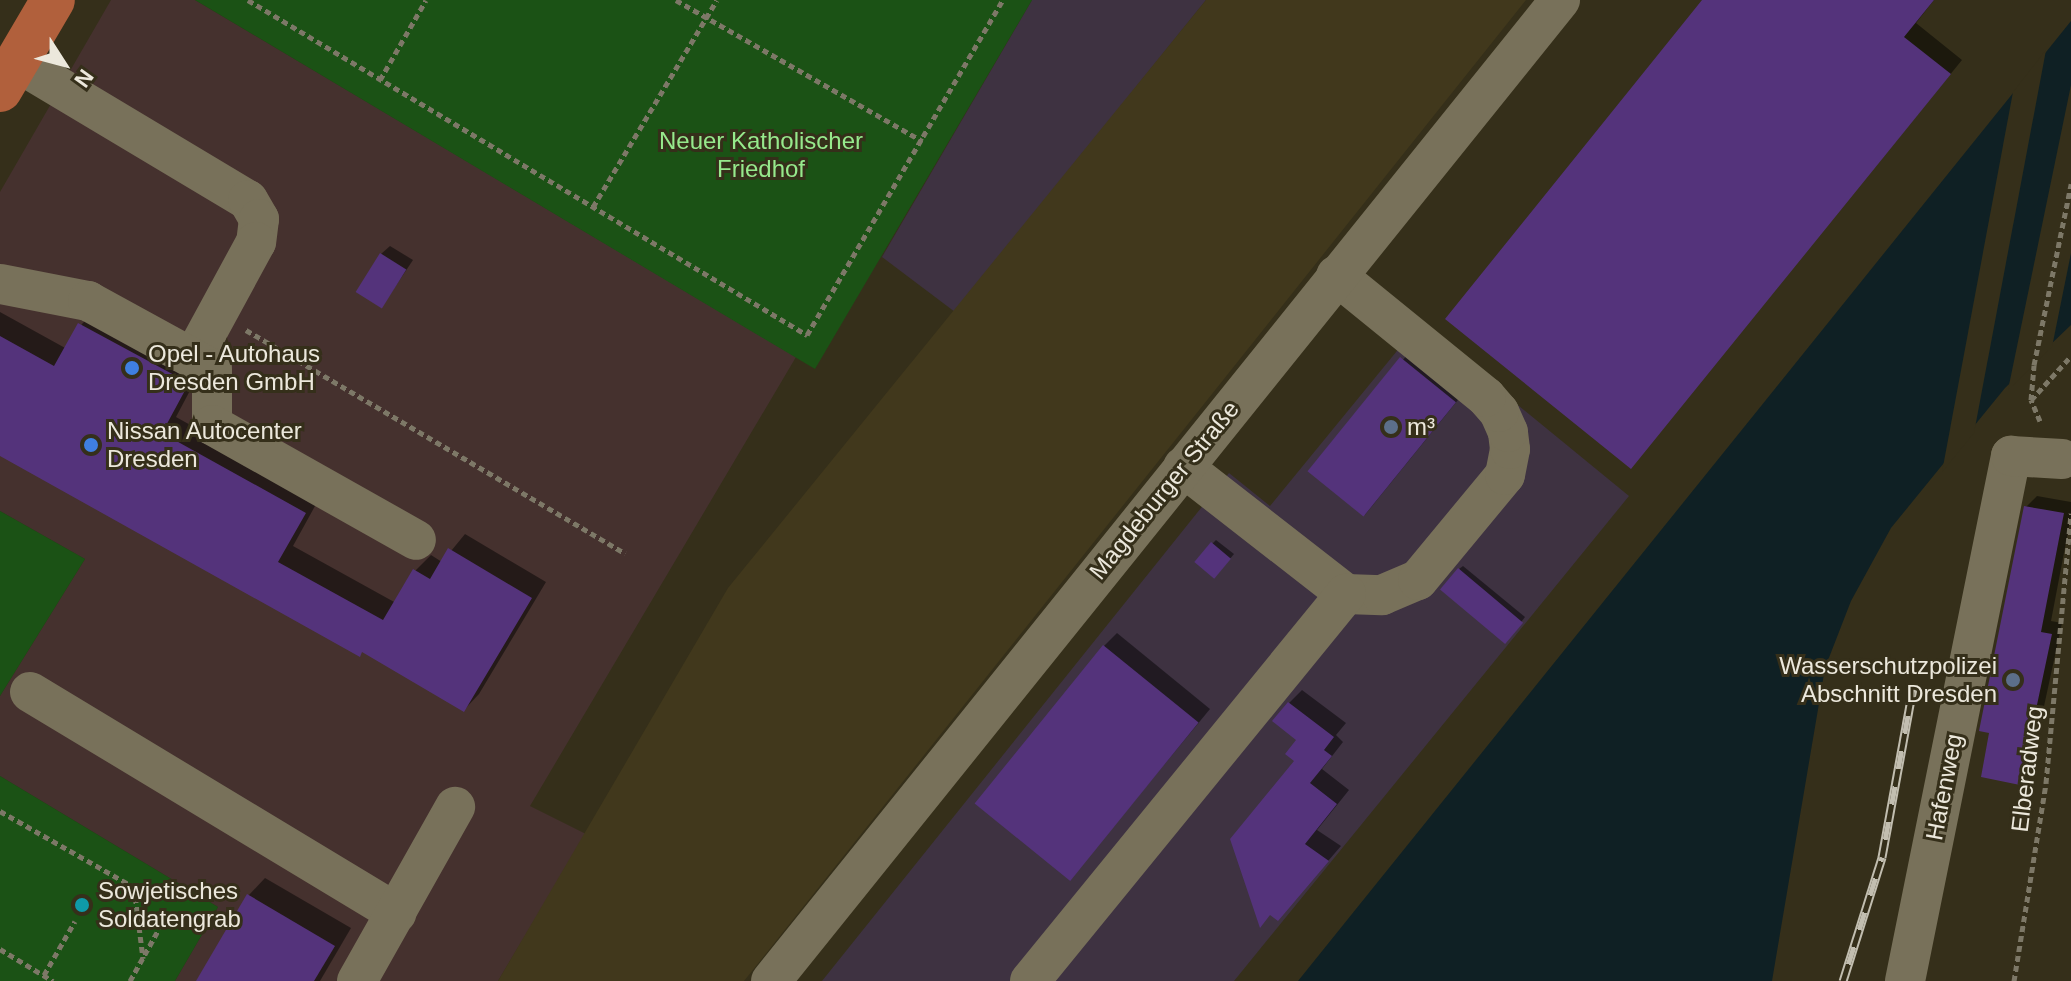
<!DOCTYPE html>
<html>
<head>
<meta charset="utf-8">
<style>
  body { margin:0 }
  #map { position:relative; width:2071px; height:981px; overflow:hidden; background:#352f1a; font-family:Arial,sans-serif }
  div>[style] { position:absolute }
  .commercial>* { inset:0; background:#45312e }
  .industrial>* { inset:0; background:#3e3241 }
  .built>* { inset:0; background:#41381c }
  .green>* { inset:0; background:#1b5215 }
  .water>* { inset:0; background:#0f2024 }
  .pier>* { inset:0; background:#352f1a }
  .shadow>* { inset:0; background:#0007; transform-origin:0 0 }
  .building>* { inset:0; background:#54337b; transform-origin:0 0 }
  .path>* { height:5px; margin-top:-2.5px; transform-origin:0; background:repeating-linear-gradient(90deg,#7d7867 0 6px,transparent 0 10px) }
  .minor>* { height:40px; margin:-20px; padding:0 20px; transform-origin:20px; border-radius:20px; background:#78715a }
  .major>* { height:44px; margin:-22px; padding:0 22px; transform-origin:22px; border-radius:22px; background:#b1603c }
  .rail>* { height:9px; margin-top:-4.5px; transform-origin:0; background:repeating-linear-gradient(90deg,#352f1a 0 18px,#c2beb0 0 36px); box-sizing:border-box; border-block:2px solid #c2beb0 }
  .dots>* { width:22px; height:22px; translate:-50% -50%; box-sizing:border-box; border:4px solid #352f1a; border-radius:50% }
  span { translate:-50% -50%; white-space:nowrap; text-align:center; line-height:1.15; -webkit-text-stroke:6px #352f1a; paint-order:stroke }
  .park-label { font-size:24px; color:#96e98c }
  .poi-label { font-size:24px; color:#ece8dc }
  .left { translate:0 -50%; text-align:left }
  .right { translate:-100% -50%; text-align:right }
  .street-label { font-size:24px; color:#ece8dc }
  .north { position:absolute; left:24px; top:24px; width:80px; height:80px; -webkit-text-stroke:6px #352f1a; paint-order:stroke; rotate:126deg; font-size:22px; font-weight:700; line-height:32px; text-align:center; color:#ece8dc }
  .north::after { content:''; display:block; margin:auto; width:28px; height:36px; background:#ece8dc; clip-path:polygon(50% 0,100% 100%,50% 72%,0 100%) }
</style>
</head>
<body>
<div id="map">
  <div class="commercial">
    <div style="clip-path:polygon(111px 0,195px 0,796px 357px,530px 806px,586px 834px,498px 981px,175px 981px,218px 907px,0 776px,0 696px,85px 559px,0 511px,0 192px)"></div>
  </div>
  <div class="industrial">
    <div style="clip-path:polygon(1032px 0,1206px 0,955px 312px,882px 257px)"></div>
    <div style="clip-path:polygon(1419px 324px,1629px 496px,1234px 981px,822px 981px,1229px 473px,1270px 506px)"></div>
  </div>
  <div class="built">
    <div style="clip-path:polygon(1206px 0,1526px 0,744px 981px,498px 981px,728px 588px)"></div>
  </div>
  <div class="green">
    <div style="clip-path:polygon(195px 0,1032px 0,815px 369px)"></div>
    <div style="clip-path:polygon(0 511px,85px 559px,0 696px)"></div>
    <div style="clip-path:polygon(0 776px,218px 907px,175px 981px,0 981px)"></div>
  </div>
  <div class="water">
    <div style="clip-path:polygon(2071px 21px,2071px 325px,2005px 388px,1891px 528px,1851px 601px,1825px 668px,1772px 981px,1298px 981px)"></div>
  </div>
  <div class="pier">
    <div style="clip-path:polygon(2046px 50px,1974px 433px,1942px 472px,2013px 92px)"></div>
    <div style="clip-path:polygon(2071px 85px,2071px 253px,2052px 347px,2008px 390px)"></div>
  </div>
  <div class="shadow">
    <div style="clip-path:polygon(1704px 0,1934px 0,1916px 23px,1962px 60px,1631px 466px)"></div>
    <div style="clip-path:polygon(390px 246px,413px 260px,383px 305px,381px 254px)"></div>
    <div style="clip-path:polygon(97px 308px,203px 366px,176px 417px,320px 497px,293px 546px,396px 603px,415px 571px,431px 555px,442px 562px,465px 534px,546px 582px,479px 694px,464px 710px,363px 650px,0 454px,0 312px,67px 349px,82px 324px)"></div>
    <div style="left:1415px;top:345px;width:68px;height:163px;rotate:39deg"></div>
    <div style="clip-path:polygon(2037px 496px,2071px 502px,2071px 516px,2051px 621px,2062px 623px,2030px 771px,2019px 783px,2026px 507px)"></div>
    <div style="clip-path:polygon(1216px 540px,1234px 554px,1219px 572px,1212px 544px)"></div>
    <div style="clip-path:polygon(1463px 566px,1525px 617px,1509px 638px,1459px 569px)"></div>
    <div style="clip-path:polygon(1117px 633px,1210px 709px,1070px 879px,1104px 646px)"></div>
    <div style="clip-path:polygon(1302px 690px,1346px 723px,1336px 735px,1343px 742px,1322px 769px,1349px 790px,1317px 830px,1341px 846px,1278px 919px,1298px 740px,1289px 703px)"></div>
    <div style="clip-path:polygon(265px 878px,351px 928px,320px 981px,199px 981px,248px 896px)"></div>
  </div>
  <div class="building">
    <div style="clip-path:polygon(1702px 0,1934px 0,1904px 37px,1951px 74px,1631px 469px,1445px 319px)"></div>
    <div style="left:380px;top:253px;width:31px;height:46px;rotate:32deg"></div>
    <div style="clip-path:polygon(78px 323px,189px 383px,162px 433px,306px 513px,278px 562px,383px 620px,413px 569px,430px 579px,448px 548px,532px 598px,464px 712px,362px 652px,360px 657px,0 456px,0 336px,54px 366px)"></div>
    <div style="left:1400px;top:357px;width:72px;height:147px;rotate:39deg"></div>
    <div style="clip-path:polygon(2024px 506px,2064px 513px,2041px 632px,2052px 634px,2020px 785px,1981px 777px,1989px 733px,1979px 731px)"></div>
    <div style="left:1211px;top:542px;width:26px;height:26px;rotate:40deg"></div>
    <div style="left:1458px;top:568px;width:85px;height:28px;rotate:40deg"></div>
    <div style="left:1103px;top:645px;width:123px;height:204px;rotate:39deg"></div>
    <div style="clip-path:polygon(1288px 702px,1334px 737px,1324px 750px,1332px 756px,1310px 783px,1337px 804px,1305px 844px,1329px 861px,1278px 921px,1270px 915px,1260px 928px,1230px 839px,1294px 761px,1285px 754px,1296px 740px,1272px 721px)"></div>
    <div style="clip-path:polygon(247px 894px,335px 946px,314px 981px,196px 981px)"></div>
  </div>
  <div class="path">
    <div style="left:248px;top:0;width:652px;rotate:30.93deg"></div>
    <div style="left:807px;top:335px;width:388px;rotate:-59.7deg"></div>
    <div style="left:676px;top:0;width:284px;rotate:29.8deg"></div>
    <div style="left:380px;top:80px;width:92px;rotate:-60.1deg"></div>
    <div style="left:593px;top:207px;width:241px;rotate:-59.1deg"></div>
    <div style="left:246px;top:330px;width:440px;rotate:30.5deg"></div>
    <div style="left:2031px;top:400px;width:59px;rotate:-47.7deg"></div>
    <div style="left:2040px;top:421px;width:23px;rotate:-113deg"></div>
    <div style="left:2031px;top:400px;width:35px;rotate:-85deg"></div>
    <div style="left:2034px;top:365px;width:185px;rotate:-78.4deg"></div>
    <div style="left:0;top:811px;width:154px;rotate:29.6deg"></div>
    <div style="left:134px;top:887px;width:72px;rotate:82.8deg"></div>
    <div style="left:0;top:949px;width:62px;rotate:31.1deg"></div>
    <div style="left:44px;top:975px;width:62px;rotate:-60.1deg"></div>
    <div style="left:130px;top:981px;width:60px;rotate:-60.9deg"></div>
    <div style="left:2014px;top:981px;width:201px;rotate:-80.8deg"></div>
    <div style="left:2046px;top:783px;width:271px;rotate:-84.7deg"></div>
  </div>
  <div class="minor">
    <div style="left:17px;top:62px;width:269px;rotate:30.9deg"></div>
    <div style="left:248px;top:200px;width:22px;rotate:60deg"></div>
    <div style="left:259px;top:219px;width:23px;rotate:97deg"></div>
    <div style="left:256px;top:242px;width:132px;rotate:118.5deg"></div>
    <div style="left:0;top:284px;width:90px;rotate:10.9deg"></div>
    <div style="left:88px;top:301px;width:141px;rotate:28.7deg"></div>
    <div style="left:212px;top:369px;width:56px;rotate:90deg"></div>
    <div style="left:212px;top:425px;width:234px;rotate:29.4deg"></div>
    <div style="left:1183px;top:467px;width:207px;rotate:37.9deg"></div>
    <div style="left:1346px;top:594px;width:36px;rotate:2deg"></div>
    <div style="left:1382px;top:595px;width:39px;rotate:-23deg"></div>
    <div style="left:1418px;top:580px;width:136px;rotate:-50.4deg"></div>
    <div style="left:1505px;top:475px;width:26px;rotate:-79deg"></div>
    <div style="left:1510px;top:449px;width:17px;rotate:-97deg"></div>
    <div style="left:1508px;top:432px;width:22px;rotate:-114deg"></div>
    <div style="left:1499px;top:412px;width:20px;rotate:-131deg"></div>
    <div style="left:1486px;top:397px;width:193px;rotate:-140.9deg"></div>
    <div style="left:30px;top:692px;width:428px;rotate:31.1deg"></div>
    <div style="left:357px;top:981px;width:200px;rotate:-60.6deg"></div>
    <div style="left:771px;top:981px;width:1259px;rotate:-51.19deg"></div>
    <div style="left:1030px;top:981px;width:500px;rotate:-50.8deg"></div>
    <div style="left:1905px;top:981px;width:536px;rotate:-78.59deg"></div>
    <div style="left:2011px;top:456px;width:51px;rotate:3.4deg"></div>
  </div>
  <div class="major">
    <div style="left:0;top:90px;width:104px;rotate:-59.5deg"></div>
  </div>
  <div class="rail">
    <div style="left:1843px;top:981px;width:130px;rotate:-72.5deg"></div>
    <div style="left:1882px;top:857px;width:177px;rotate:-79.6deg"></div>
  </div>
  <div class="dots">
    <div style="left:132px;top:368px;background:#3f7fe0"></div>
    <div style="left:1391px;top:427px;background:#5c6f8a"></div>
    <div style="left:91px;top:445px;background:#3f7fe0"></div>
    <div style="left:2013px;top:680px;background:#5c6f8a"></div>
    <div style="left:82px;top:905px;background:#0f9aa8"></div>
  </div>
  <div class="park-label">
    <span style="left:761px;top:155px">Neuer Katholischer<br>Friedhof</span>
  </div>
  <div class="poi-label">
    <span class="left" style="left:148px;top:368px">Opel - Autohaus<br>Dresden GmbH</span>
    <span class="left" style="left:1407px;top:427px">m³</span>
    <span class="left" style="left:107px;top:445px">Nissan Autocenter<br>Dresden</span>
    <span class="right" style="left:1997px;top:680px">Wasserschutzpolizei<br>Abschnitt Dresden</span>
    <span class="left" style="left:98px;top:905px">Sowjetisches<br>Soldatengrab</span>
  </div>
  <div class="street-label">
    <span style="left:1164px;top:490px;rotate:-51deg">Magdeburger Straße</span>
    <span style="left:2027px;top:769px;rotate:-83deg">Elberadweg</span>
    <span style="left:1944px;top:787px;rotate:-79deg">Hafenweg</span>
  </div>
  <div class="north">N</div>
</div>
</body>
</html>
